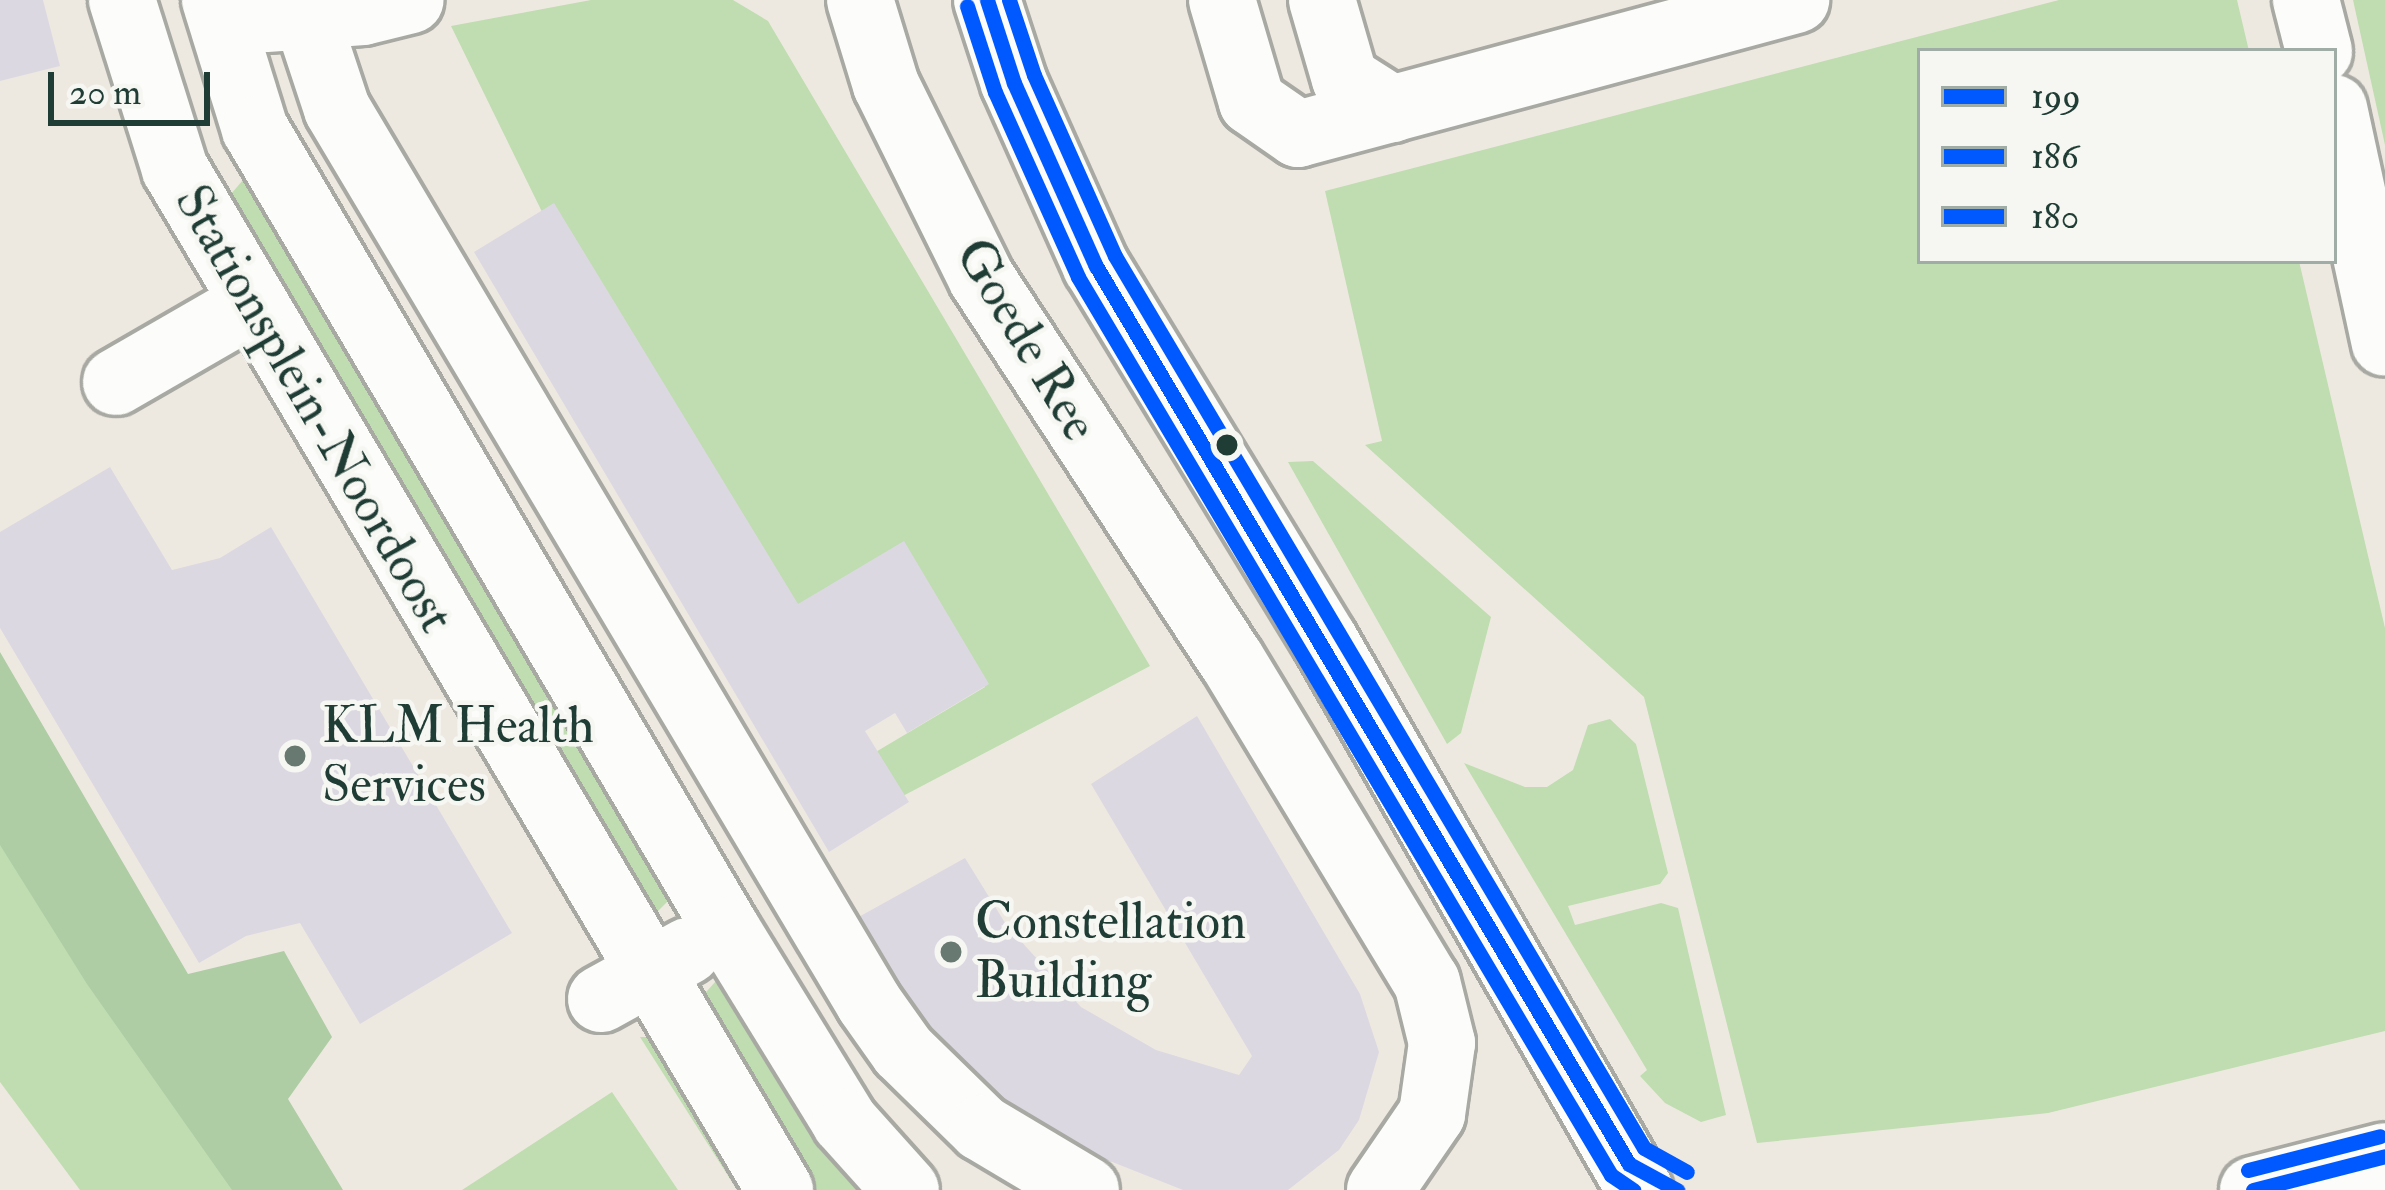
<!DOCTYPE html>
<html>
<head>
<meta charset="utf-8">
<style>
  body { margin:0 }
  #map { position:relative; width:2385px; height:1190px; overflow:hidden; background:#eee9e0; font-family:"IM FELL Double Pica",serif }
  div>[style] { position:absolute }
  .green>* { inset:0; background:#bfddb0 }
  .forest>* { inset:0; background:#aecda5 }
  .building>* { inset:0; background:#dcd8e2 }
  .roads { filter:drop-shadow(3px 0 #a8a9a3) drop-shadow(-3px 0 #a8a9a3) drop-shadow(0 3px #a8a9a3) drop-shadow(0 -3px #a8a9a3) }
  .minor>* { height:66px; margin:-33px; padding:0 33px; transform-origin:33px; border-radius:33px; background:#fcfcfa }
  .bus-1>* { height:15px; margin:-7.5px; padding:0 7.5px; transform-origin:7.5px; border-radius:7.5px; background:#0059ff }
  .bus-2>* { height:15px; margin:-7.5px; padding:0 7.5px; transform-origin:7.5px; border-radius:7.5px; background:#0059ff }
  .bus-3>* { height:15px; margin:-7.5px; padding:0 7.5px; transform-origin:7.5px; border-radius:7.5px; background:#0059ff }
  .dots>* { width:33px; height:33px; translate:-50% -50%; box-sizing:border-box; border:6px solid #f6f6f2; border-radius:50% }
  span { translate:-50% -50%; white-space:nowrap; text-align:center; line-height:1.15; -webkit-text-stroke:9px #f6f6f2; paint-order:stroke }
  .street-label { font-size:51px; color:#1f3d34 }
  .poi-label { font-size:51px; color:#1f3d34 }
  .left { translate:0 -50%; text-align:left }
  .legend { position:absolute; left:1917px; top:48px; width:420px; height:216px; box-sizing:border-box; background:#f6f6f2; border:3px solid #a0aca6; margin:0; padding:15px 21px; list-style:none; font-size:36px; color:#1f3d34 }
  .legend li { display:flex; align-items:center; gap:24px; height:60px }
  .legend b { width:60px; border:3px solid #a0aca6 }
  .scale { position:absolute; left:48px; top:72px; width:162px; height:54px; box-sizing:border-box; border:6px solid #1f3d34; border-top:0; padding-left:15px; font-size:36px; line-height:42px; white-space:nowrap; color:#1f3d34; -webkit-text-stroke:9px #f6f6f2; paint-order:stroke }
</style>
</head>
<body>
<div id="map">
  <div class="green">
    <div style="clip-path:polygon(591px 0,733px 0,768px 21px,1150px 666px,901px 797px,874px 753px,985px 687px,910px 559px,796px 625px,546px 220px,451px 26px)"></div>
    <div style="clip-path:polygon(2059px 0,2237px 0,2249px 51px,1920px 51px,1920px 261px,2299px 261px,2385px 628px,2385px 1031px,2048px 1113px,1757px 1143px,1644px 697px,1365px 445px,1382px 441px,1325px 191px)"></div>
    <div style="clip-path:polygon(2353px 0,2385px 0,2385px 145px)"></div>
    <div style="clip-path:polygon(243px 180px,254px 181px,675px 894px,657px 912px,646px 911px,225px 201px)"></div>
    <div style="clip-path:polygon(1313px 461px,1491px 617px,1461px 733px,1447px 744px,1288px 462px)"></div>
    <div style="clip-path:polygon(1610px 719px,1636px 744px,1668px 873px,1660px 884px,1568px 906px,1575px 925px,1661px 903px,1678px 908px,1726px 1115px,1701px 1122px,1665px 1103px,1640px 1076px,1647px 1070px,1464px 763px,1525px 787px,1547px 787px,1573px 770px,1588px 725px)"></div>
    <div style="clip-path:polygon(0 828px,233px 1190px,80px 1190px,0 1082px)"></div>
    <div style="clip-path:polygon(716px 981px,728px 982px,870px 1190px,809px 1190px,698px 1001px)"></div>
    <div style="clip-path:polygon(640px 1037px,667px 1037px,767px 1190px,737px 1190px)"></div>
    <div style="clip-path:polygon(612px 1092px,678px 1190px,462px 1190px)"></div>
  </div>
  <div class="forest">
    <div style="clip-path:polygon(0 652px,188px 974px,284px 951px,332px 1037px,288px 1099px,343px 1190px,232px 1190px,87px 984px,0 845px)"></div>
  </div>
  <div class="building">
    <div style="clip-path:polygon(0 0,43px 0,60px 66px,0 81px)"></div>
    <div style="clip-path:polygon(554px 203px,798px 604px,904px 541px,989px 684px,907px 733px,895px 713px,865px 731px,909px 802px,829px 852px,474px 252px)"></div>
    <div style="clip-path:polygon(110px 467px,172px 570px,220px 558px,271px 527px,512px 933px,360px 1024px,300px 923px,246px 936px,199px 963px,0 628px,0 532px)"></div>
    <div style="clip-path:polygon(1197px 716px,1360px 994px,1379px 1052px,1359px 1120px,1339px 1150px,1288px 1190px,1183px 1190px,1054px 1139px,993px 1095px,920px 1021px,855px 919px,965px 858px,1007px 926px,1081px 1007px,1156px 1050px,1239px 1075px,1252px 1056px,1091px 784px)"></div>
  </div>
  <div class="roads">
    <div class="minor">
      <div style="left:122px;top:0;width:177px;rotate:72.6deg"></div>
      <div style="left:175px;top:169px;width:1187px;rotate:59.35deg"></div>
      <div style="left:215px;top:0;width:135px;rotate:72.8deg"></div>
      <div style="left:255px;top:129px;width:930px;rotate:59.49deg"></div>
      <div style="left:727px;top:930px;width:225px;rotate:58.4deg"></div>
      <div style="left:845px;top:1122px;width:91px;rotate:48.1deg"></div>
      <div style="left:301px;top:0;width:115px;rotate:71.7deg"></div>
      <div style="left:337px;top:109px;width:1040px;rotate:59.24deg"></div>
      <div style="left:869px;top:1003px;width:59px;rotate:54.7deg"></div>
      <div style="left:903px;top:1051px;width:110px;rotate:44.3deg"></div>
      <div style="left:982px;top:1128px;width:121px;rotate:30.8deg"></div>
      <div style="left:860px;top:0;width:89px;rotate:73deg"></div>
      <div style="left:886px;top:85px;width:216px;rotate:63.7deg"></div>
      <div style="left:982px;top:279px;width:454px;rotate:56.8deg"></div>
      <div style="left:1231px;top:659px;width:378px;rotate:58.8deg"></div>
      <div style="left:1427px;top:982px;width:63px;rotate:76.2deg"></div>
      <div style="left:1442px;top:1043px;width:72px;rotate:98deg"></div>
      <div style="left:1432px;top:1114px;width:92px;rotate:124.4deg"></div>
      <div style="left:987px;top:0;width:87px;rotate:72deg"></div>
      <div style="left:1014px;top:83px;width:201px;rotate:65.9deg"></div>
      <div style="left:1096px;top:266px;width:439px;rotate:58.6deg"></div>
      <div style="left:1325px;top:641px;width:633px;rotate:60.15deg"></div>
      <div style="left:1222px;top:0;width:106px;rotate:73.6deg"></div>
      <div style="left:1252px;top:102px;width:56px;rotate:34.8deg"></div>
      <div style="left:1298px;top:134px;width:516px;rotate:-15.06deg"></div>
      <div style="left:1322px;top:0;width:82px;rotate:73.8deg"></div>
      <div style="left:1345px;top:79px;width:56px;rotate:32.6deg"></div>
      <div style="left:2306px;top:0;width:53px;rotate:75.7deg"></div>
      <div style="left:266px;top:19px;width:97px;rotate:-4.1deg"></div>
      <div style="left:363px;top:12px;width:49px;rotate:-14deg"></div>
      <div style="left:2334px;top:108px;width:240px;rotate:77.8deg"></div>
      <div style="left:116px;top:382px;width:158px;rotate:-30deg"></div>
      <div style="left:601px;top:999px;width:99px;rotate:-28.9deg"></div>
      <div style="left:2253px;top:1190px;width:136px;rotate:-14.4deg"></div>
    </div>
  </div>
  <div class="bus-1">
    <div style="left:987px;top:0;width:87px;rotate:72deg"></div>
    <div style="left:1014px;top:83px;width:201px;rotate:65.9deg"></div>
    <div style="left:1096px;top:266px;width:1044px;rotate:59.31deg"></div>
    <div style="left:1629px;top:1164px;width:55px;rotate:28.4deg"></div>
    <div style="left:2253px;top:1190px;width:136px;rotate:-14.4deg"></div>
  </div>
  <div class="bus-2">
    <div style="left:967px;top:6px;width:90px;rotate:72deg"></div>
    <div style="left:995px;top:92px;width:203px;rotate:65.8deg"></div>
    <div style="left:1078px;top:277px;width:1044px;rotate:59.31deg"></div>
    <div style="left:1611px;top:1175px;width:27px;rotate:34deg"></div>
  </div>
  <div class="bus-3">
    <div style="left:1009px;top:0;width:79px;rotate:71.6deg"></div>
    <div style="left:1034px;top:75px;width:198px;rotate:65.9deg"></div>
    <div style="left:1115px;top:256px;width:1037px;rotate:59.33deg"></div>
    <div style="left:1644px;top:1148px;width:49px;rotate:29.2deg"></div>
    <div style="left:2248px;top:1170px;width:136px;rotate:-14.4deg"></div>
  </div>
  <div class="dots">
    <div style="left:1227px;top:445px;background:#1f3d34"></div>
    <div style="left:295px;top:756px;background:#677970"></div>
    <div style="left:951px;top:952px;background:#677970"></div>
  </div>
  <div class="street-label">
    <span style="left:1026px;top:340px;rotate:59deg">Goede Ree</span>
    <span style="left:314px;top:409px;rotate:60deg">Stationsplein-Noordoost</span>
  </div>
  <div class="poi-label">
    <span class="left" style="left:322px;top:756px">KLM Health<br>Services</span>
    <span class="left" style="left:975px;top:952px">Constellation<br>Building</span>
  </div>
  <ul class="legend">
  <li><b style="height:15px;background:#0059ff"></b>199</li>
  <li><b style="height:15px;background:#0059ff"></b>186</li>
  <li><b style="height:15px;background:#0059ff"></b>180</li>
  </ul>
  <div class="scale">20 m</div>
</div>
</body>
</html>
